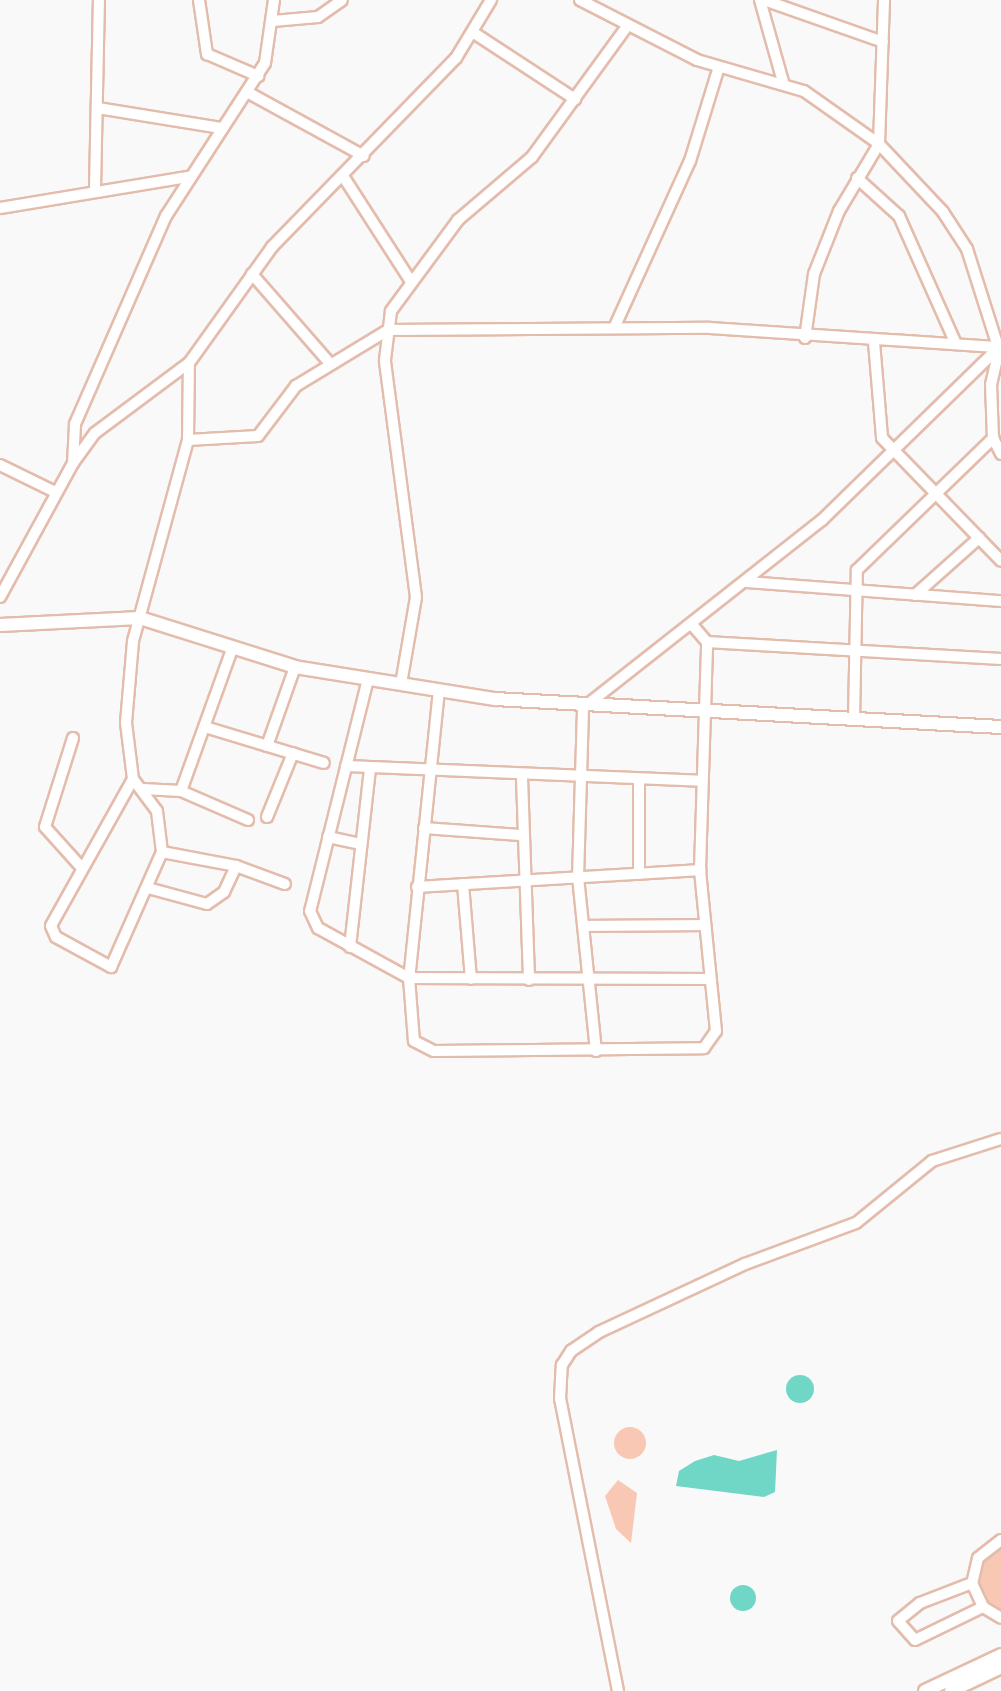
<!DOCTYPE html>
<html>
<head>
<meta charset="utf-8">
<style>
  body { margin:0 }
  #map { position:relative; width:1001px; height:1691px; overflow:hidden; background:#f9f9f9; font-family:"Alegreya Sans",sans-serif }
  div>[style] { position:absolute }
  .green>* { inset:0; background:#f8c8b4 }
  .round { border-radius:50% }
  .water>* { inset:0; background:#70d7c6 }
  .roads { filter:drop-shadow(2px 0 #e3bcac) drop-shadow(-2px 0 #e3bcac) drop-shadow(0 2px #e3bcac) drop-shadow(0 -2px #e3bcac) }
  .minor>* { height:10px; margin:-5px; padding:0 5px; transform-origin:5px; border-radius:5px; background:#fff }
  .tertiary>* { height:12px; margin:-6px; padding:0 6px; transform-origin:6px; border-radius:6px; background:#fff }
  span { translate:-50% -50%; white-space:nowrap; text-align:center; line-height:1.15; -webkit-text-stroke:5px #fff; paint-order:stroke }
</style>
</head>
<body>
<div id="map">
  <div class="green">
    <div class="round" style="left:614px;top:1427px;width:32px;height:32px"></div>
    <div style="clip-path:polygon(618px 1480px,637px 1493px,631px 1543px,616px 1529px,605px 1496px)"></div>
    <div style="clip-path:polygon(1001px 1545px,1001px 1612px,986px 1603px,977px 1582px,983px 1559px)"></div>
  </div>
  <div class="water">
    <div class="round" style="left:786px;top:1375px;width:28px;height:28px"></div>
    <div style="clip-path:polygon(777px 1450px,775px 1492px,764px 1497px,676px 1486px,679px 1471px,695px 1461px,714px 1455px,739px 1461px)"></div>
    <div class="round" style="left:730px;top:1585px;width:26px;height:26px"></div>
  </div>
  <div class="roads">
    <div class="minor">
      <div style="left:199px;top:0;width:55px;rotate:81.6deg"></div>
      <div style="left:207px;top:54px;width:56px;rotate:23.3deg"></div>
      <div style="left:580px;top:0;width:131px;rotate:27.1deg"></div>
      <div style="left:697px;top:60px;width:111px;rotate:16.2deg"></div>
      <div style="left:804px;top:91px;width:92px;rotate:35.2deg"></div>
      <div style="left:879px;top:144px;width:93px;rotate:46.7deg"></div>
      <div style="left:943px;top:212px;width:44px;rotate:57deg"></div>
      <div style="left:967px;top:249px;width:112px;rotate:72.4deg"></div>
      <div style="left:760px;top:0;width:85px;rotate:74.3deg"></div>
      <div style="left:764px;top:0;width:126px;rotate:19.4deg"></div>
      <div style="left:273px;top:21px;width:45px;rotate:-5.1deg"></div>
      <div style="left:318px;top:17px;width:29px;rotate:-35deg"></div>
      <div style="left:474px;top:33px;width:121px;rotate:33.2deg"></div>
      <div style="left:247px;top:92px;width:133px;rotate:28.7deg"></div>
      <div style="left:98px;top:108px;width:126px;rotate:9.2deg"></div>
      <div style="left:343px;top:176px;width:124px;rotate:57.2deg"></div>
      <div style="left:857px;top:178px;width:57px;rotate:42.1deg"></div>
      <div style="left:899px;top:216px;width:138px;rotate:66deg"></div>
      <div style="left:95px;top:188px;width:188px;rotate:-88.8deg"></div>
      <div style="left:0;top:208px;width:191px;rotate:-9.4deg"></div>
      <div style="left:252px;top:274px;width:116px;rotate:48.9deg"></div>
      <div style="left:615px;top:326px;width:181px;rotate:-65.6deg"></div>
      <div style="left:690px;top:161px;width:98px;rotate:-72.9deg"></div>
      <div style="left:805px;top:338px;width:65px;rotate:-82deg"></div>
      <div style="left:814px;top:274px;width:68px;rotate:-68.4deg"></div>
      <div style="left:839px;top:211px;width:78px;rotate:-59.2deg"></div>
      <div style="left:879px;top:144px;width:144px;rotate:-88deg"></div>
      <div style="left:874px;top:342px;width:96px;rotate:85.2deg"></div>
      <div style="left:882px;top:438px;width:171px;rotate:45.9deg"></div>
      <div style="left:999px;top:350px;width:35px;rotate:103deg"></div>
      <div style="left:991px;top:384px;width:54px;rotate:87.9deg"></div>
      <div style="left:993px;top:438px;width:18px;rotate:63deg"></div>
      <div style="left:188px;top:440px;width:70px;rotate:-3.3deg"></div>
      <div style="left:258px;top:436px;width:63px;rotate:-52.8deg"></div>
      <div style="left:296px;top:386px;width:108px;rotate:-31.3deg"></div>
      <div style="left:388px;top:330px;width:322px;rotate:-0.4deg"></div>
      <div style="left:710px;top:328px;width:290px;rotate:3.8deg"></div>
      <div style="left:73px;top:463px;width:37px;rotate:-54deg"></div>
      <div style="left:95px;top:433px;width:117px;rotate:-36.7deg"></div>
      <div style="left:189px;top:363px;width:143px;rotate:-54.4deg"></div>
      <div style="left:272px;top:247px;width:264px;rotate:-45.8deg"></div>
      <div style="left:456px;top:58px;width:68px;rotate:-58.9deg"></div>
      <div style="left:0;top:465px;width:61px;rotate:26.1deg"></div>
      <div style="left:747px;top:582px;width:255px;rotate:4.3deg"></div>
      <div style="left:915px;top:595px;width:86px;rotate:-41.7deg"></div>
      <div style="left:0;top:597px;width:153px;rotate:-61.4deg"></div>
      <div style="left:73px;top:463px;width:39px;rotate:-87deg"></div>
      <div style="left:75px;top:424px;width:227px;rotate:-66.4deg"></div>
      <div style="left:166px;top:216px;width:182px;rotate:-57.1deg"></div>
      <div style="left:265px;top:63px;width:64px;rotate:-81.9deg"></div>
      <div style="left:707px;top:642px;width:294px;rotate:3.3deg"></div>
      <div style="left:368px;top:679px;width:239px;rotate:104deg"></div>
      <div style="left:310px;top:911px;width:19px;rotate:65deg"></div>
      <div style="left:318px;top:928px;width:104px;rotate:28.8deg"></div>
      <div style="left:409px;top:978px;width:300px;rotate:0.2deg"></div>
      <div style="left:401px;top:684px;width:88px;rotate:-80.2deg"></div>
      <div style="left:416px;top:597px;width:239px;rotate:-97.5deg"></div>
      <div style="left:385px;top:360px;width:49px;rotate:-83deg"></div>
      <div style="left:391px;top:311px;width:113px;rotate:-53.6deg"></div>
      <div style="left:458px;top:220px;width:97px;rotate:-40.4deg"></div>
      <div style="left:532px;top:157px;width:163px;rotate:-54deg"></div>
      <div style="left:439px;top:690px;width:290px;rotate:95.9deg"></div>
      <div style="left:409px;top:978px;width:63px;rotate:85.5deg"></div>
      <div style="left:414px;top:1041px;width:22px;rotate:27deg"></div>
      <div style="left:434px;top:1051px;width:270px;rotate:-0.6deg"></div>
      <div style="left:704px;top:1048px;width:21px;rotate:-55deg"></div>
      <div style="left:716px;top:1031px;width:162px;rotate:-95.7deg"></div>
      <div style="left:700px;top:870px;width:228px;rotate:-88.2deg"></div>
      <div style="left:707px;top:642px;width:23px;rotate:-131deg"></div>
      <div style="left:854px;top:720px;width:150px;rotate:-88.9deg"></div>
      <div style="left:857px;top:570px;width:190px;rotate:-44.1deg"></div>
      <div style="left:205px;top:727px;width:124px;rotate:16.8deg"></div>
      <div style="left:73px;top:738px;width:93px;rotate:107.5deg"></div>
      <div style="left:45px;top:827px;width:54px;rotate:48deg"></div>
      <div style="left:267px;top:746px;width:84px;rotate:-70.5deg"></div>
      <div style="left:346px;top:766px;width:356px;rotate:2.4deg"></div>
      <div style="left:522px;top:778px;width:202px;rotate:88deg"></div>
      <div style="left:133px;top:779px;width:168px;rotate:119.2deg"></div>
      <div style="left:51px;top:926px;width:12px;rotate:66deg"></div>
      <div style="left:56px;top:937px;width:63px;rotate:28.6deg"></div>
      <div style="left:111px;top:967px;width:126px;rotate:-66.1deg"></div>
      <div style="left:162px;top:852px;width:41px;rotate:-97deg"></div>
      <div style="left:157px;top:811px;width:40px;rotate:-127deg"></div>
      <div style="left:133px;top:779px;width:56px;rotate:-97.1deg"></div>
      <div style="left:126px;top:723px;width:82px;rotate:-85.1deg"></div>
      <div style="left:133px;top:641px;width:208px;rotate:-74.7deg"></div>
      <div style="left:188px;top:440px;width:77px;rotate:-89.3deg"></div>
      <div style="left:143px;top:789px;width:38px;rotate:3deg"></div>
      <div style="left:181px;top:791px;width:151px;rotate:-70.2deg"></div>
      <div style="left:181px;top:791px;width:73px;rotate:23.4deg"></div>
      <div style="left:267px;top:817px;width:69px;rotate:-67.9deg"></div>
      <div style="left:424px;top:828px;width:96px;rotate:4.2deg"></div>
      <div style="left:328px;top:837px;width:34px;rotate:12deg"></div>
      <div style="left:162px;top:852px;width:75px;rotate:10.7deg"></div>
      <div style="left:236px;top:866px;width:52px;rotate:20.2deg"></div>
      <div style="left:639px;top:874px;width:95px;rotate:-90deg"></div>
      <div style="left:463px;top:884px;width:95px;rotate:85.2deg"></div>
      <div style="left:417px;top:887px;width:284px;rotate:-3.4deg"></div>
      <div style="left:148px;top:888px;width:61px;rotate:15.2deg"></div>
      <div style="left:207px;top:904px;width:21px;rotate:-35deg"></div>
      <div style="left:224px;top:892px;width:29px;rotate:-65deg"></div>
      <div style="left:583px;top:926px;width:122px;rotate:-0.5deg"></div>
      <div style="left:350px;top:947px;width:180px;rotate:-83.6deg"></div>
      <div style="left:596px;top:1051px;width:174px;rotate:-95.9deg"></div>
      <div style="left:578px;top:878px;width:170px;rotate:-88.3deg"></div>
      <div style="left:583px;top:708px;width:304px;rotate:-38.2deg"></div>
      <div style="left:822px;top:520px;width:248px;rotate:-44.3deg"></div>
      <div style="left:1001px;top:1540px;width:29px;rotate:142deg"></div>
      <div style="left:978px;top:1558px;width:26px;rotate:103deg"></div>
      <div style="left:972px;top:1583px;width:26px;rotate:65deg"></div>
      <div style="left:983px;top:1607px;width:21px;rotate:31deg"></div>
      <div style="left:972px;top:1583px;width:56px;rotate:159deg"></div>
      <div style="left:920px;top:1603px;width:28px;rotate:141deg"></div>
      <div style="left:898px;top:1621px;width:25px;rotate:48deg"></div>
      <div style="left:915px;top:1640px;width:76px;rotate:-25.9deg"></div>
      <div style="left:618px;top:1691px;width:298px;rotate:-101.2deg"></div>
      <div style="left:560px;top:1399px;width:34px;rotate:-87deg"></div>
      <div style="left:562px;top:1365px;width:17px;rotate:-57deg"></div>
      <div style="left:571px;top:1351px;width:34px;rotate:-34deg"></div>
      <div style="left:599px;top:1332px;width:161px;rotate:-25deg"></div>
      <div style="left:745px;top:1264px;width:118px;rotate:-20.3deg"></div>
      <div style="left:856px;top:1223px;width:98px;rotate:-39.2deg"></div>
      <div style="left:932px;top:1161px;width:72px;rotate:-17.7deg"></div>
    </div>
    <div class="tertiary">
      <div style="left:0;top:625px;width:140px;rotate:-2.9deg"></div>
      <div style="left:140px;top:618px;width:163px;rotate:17.5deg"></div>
      <div style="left:295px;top:667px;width:203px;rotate:9.1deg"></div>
      <div style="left:495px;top:699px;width:507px;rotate:3.17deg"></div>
      <div style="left:925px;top:1691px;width:84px;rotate:-25.3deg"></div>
      <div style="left:951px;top:1691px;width:55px;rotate:-25.6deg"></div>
    </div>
  </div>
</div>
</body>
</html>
